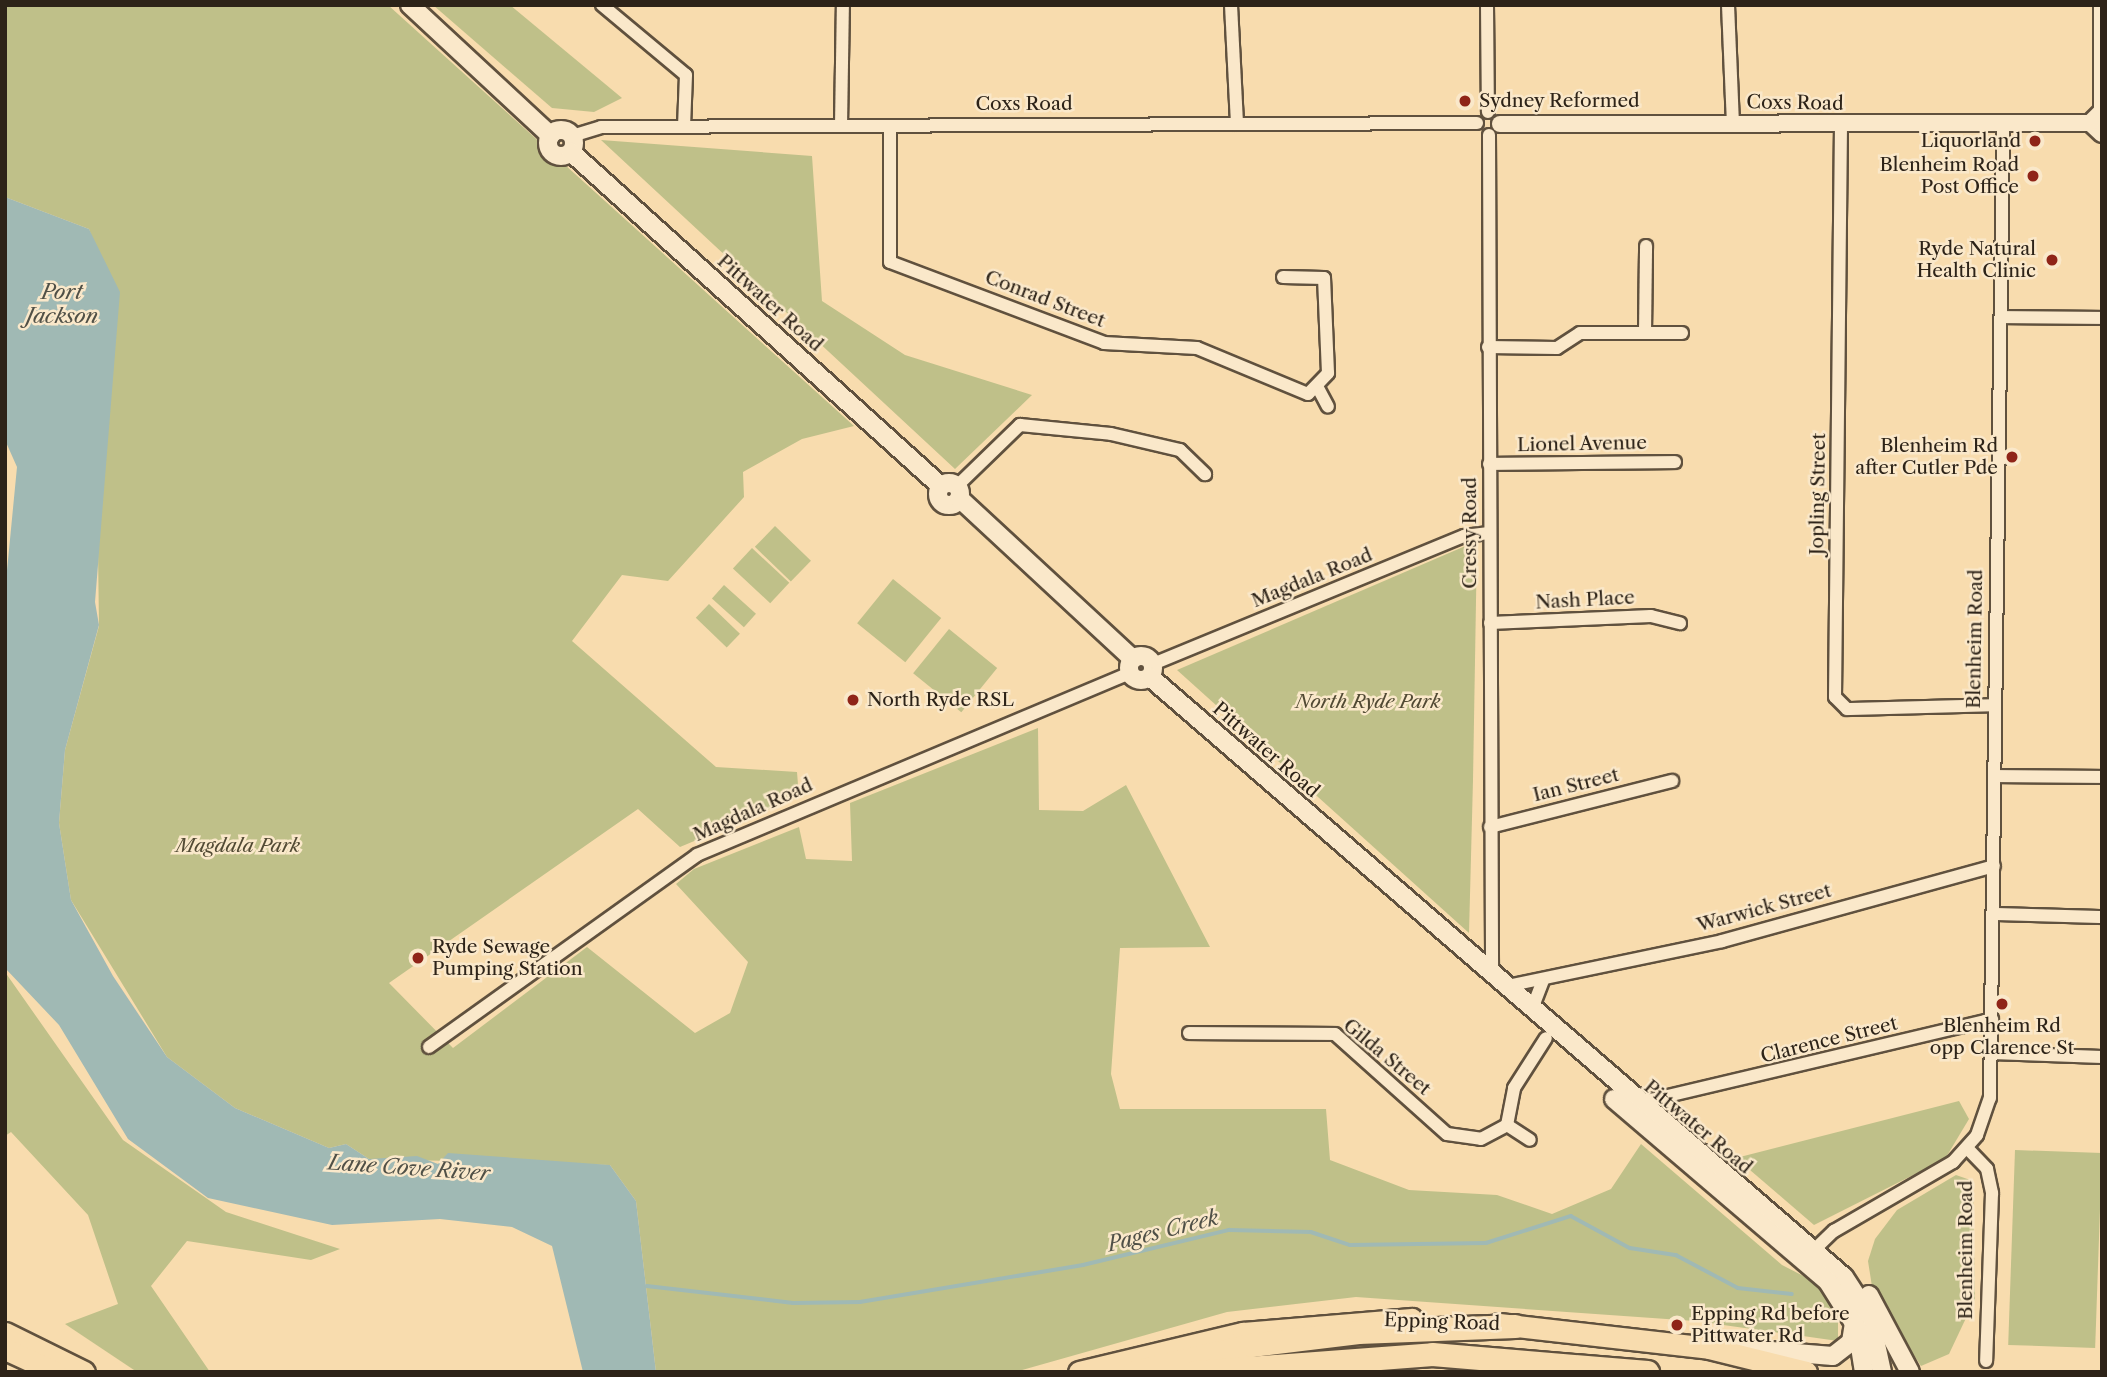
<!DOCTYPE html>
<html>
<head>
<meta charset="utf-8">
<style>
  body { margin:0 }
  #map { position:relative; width:2107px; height:1377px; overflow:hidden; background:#f8dcae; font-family:"Libre Caslon Text",serif }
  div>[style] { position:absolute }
  .green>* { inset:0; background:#bfc089; transform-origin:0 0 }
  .water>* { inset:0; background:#a0b9b4 }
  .stream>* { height:3.5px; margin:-1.75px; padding:0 1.75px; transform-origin:1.75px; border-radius:1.75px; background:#a0b9b4 }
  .roads { filter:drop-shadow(2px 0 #60513e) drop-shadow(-2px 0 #60513e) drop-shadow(0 2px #60513e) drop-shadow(0 -2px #60513e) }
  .minor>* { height:12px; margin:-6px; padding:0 6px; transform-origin:6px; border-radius:6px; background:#fae8ca }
  .tertiary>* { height:16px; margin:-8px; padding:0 8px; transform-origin:8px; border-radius:8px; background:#fae8ca }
  .secondary>* { height:18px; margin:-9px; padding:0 9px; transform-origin:9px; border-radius:9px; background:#fae8ca }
  .secondary>.ring { margin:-9px; padding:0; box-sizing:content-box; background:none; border:18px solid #fae8ca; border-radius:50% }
  .primary>* { height:21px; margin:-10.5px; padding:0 10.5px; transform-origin:10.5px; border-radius:10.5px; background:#f8dcae }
  .motorway>* { height:23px; margin:-11.5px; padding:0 11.5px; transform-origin:11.5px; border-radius:11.5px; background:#f8dcae }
  .dots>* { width:19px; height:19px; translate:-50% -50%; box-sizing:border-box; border:4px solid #fae8ca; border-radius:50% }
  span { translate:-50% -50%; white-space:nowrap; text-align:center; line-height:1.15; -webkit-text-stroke:5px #fae8ca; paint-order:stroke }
  .poi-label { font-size:19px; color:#2d2318 }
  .left { translate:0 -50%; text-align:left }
  .right { translate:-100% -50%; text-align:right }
  .street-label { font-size:19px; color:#2d2318 }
  .park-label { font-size:19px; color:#524a34; font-style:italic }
  .water-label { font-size:21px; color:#505047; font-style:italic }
  .frame { position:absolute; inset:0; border:7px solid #2d2318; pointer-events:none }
</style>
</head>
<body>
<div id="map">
  <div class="green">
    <div style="clip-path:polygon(5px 5px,388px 5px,854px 426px,802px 439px,743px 472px,744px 497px,668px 581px,622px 575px,572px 641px,716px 767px,797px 772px,799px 797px,680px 847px,638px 809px,389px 983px,453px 1048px,587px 947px,695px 1033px,730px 1013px,748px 962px,676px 884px,694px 869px,799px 827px,806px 859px,852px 861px,850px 803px,1038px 728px,1039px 810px,1083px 811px,1126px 785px,1210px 947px,1120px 948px,1111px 1074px,1120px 1109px,1326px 1109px,1330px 1160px,1409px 1190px,1497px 1195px,1552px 1214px,1611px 1189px,1641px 1144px,1782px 1265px,1819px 1284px,1838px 1312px,1838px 1341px,1695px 1321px,1356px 1297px,1227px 1312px,1015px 1372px,656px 1372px,636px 1201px,610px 1165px,369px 1159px,346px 1144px,329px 1148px,235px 1108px,167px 1057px,71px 900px,59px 823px,65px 750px,99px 626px,94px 243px,89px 229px,5px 197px)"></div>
    <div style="clip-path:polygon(433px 5px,510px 5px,622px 98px,594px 112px,552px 108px)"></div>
    <div style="clip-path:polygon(601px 140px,812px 156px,822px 301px,905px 355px,1032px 395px,955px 469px)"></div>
    <div style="left:775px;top:526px;width:50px;height:29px;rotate:44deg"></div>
    <div style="clip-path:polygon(1477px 541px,1473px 780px,1469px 933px,1177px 670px)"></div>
    <div style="left:752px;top:548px;width:51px;height:28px;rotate:43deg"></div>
    <div style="left:893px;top:579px;width:62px;height:57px;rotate:39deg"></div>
    <div style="left:724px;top:585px;width:43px;height:18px;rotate:42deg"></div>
    <div style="left:709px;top:604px;width:43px;height:19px;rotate:44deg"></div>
    <div style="left:949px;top:629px;width:62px;height:57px;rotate:39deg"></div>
    <div style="clip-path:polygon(5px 972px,123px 1140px,226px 1212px,340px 1249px,311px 1260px,187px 1241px,151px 1286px,210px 1372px,137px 1372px,65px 1324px,118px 1304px,88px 1215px,11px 1132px,5px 1136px)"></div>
    <div style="clip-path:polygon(1959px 1101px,1969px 1119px,1945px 1159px,1814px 1225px,1736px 1158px)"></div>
    <div style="left:2015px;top:1150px;width:87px;height:195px;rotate:2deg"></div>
    <div style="clip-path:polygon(1956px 1175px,1973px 1181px,1975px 1299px,1949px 1354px,1921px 1366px,1873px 1293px,1868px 1261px,1875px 1239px,1897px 1210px)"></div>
  </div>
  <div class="water">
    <div style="clip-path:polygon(5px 197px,89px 229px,120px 292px,95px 602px,99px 625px,65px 750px,59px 823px,71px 900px,113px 976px,167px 1057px,235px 1108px,329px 1148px,346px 1144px,369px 1159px,417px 1156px,438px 1164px,448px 1153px,610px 1165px,636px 1201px,656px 1372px,583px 1372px,552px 1246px,512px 1227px,440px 1219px,332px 1225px,208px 1198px,128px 1139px,59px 1025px,5px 968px,5px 591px,17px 467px,5px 440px)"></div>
  </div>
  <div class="stream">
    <div style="left:647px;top:1286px;width:147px;rotate:6.6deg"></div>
    <div style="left:793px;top:1303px;width:67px;rotate:-0.9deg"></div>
    <div style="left:860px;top:1302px;width:226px;rotate:-9.4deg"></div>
    <div style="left:1083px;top:1265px;width:150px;rotate:-13.5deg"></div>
    <div style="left:1229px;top:1230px;width:82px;rotate:1.4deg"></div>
    <div style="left:1311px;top:1232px;width:41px;rotate:18.4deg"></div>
    <div style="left:1350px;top:1245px;width:136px;rotate:-0.8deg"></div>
    <div style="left:1486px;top:1243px;width:89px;rotate:-17.6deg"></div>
    <div style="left:1571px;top:1216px;width:67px;rotate:28.5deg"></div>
    <div style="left:1630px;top:1248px;width:47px;rotate:8.7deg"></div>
    <div style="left:1676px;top:1255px;width:70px;rotate:28deg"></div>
    <div style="left:1738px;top:1288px;width:54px;rotate:6.3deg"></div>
  </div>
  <div class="roads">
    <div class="minor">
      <div style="left:602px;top:5px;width:109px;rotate:39.8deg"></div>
      <div style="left:686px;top:75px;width:51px;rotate:92.2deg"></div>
      <div style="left:1231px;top:5px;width:119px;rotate:87.1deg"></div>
      <div style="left:1487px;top:5px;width:107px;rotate:89.5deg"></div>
      <div style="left:1728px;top:5px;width:118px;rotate:87.6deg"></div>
      <div style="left:2100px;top:5px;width:106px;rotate:90deg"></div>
      <div style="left:1841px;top:125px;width:572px;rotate:90.6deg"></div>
      <div style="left:1835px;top:697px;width:17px;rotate:45deg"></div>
      <div style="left:1847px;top:709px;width:148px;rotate:-1.5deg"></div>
      <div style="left:841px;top:126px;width:121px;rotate:-89.1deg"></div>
      <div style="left:890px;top:126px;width:136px;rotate:90deg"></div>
      <div style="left:890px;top:262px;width:229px;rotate:20.7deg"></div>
      <div style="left:1104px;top:343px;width:93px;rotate:3.1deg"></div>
      <div style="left:1197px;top:348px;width:120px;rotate:22.5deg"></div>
      <div style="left:1308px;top:394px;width:29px;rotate:-46deg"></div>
      <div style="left:1328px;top:373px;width:95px;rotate:-92.4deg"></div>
      <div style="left:1324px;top:278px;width:41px;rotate:-178.6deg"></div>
      <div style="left:1489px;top:135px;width:838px;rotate:89.79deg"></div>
      <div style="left:572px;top:136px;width:30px;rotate:-17deg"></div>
      <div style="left:601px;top:127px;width:876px;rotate:-0.26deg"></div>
      <div style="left:2001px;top:317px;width:101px;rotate:0.6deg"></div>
      <div style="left:1645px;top:333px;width:87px;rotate:-89.3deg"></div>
      <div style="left:1488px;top:347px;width:69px;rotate:0.8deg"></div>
      <div style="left:1557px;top:348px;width:27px;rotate:-33deg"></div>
      <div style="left:1580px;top:333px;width:102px"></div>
      <div style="left:1318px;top:388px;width:21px;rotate:62deg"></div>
      <div style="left:1489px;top:464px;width:186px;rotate:-0.6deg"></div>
      <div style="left:957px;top:486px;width:88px;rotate:-44.1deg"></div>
      <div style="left:1020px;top:425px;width:91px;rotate:5.6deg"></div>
      <div style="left:1111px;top:434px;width:71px;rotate:13.1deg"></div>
      <div style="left:1180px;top:450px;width:35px;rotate:44deg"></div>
      <div style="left:1490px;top:623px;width:161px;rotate:-2.5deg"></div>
      <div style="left:1651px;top:616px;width:30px;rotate:14deg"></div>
      <div style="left:1153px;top:664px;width:336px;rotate:-22.4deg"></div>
      <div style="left:1464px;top:536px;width:23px;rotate:-7deg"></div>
      <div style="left:1996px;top:776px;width:106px;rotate:0.5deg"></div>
      <div style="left:1490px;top:827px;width:188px;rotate:-14.2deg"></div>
      <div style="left:1994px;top:914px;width:108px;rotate:1.6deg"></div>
      <div style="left:1507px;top:986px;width:220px;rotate:-11.8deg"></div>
      <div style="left:1722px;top:941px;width:282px;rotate:-15.4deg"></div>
      <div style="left:1532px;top:1009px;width:30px;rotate:-69deg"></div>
      <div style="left:1189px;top:1033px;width:146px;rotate:0.4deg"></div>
      <div style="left:1335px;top:1034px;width:150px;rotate:41.8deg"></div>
      <div style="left:1447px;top:1134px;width:34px;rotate:8deg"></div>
      <div style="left:1481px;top:1139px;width:30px;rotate:-28deg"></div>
      <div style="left:1507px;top:1125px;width:38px;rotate:-79deg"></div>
      <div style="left:1514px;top:1088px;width:59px;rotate:-57.4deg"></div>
      <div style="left:429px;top:1047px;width:330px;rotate:-35.6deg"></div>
      <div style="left:697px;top:855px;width:470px;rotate:-22.8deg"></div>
      <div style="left:1992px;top:1053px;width:110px;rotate:2.1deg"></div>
      <div style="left:1638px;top:1103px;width:364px;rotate:-13.3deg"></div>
      <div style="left:1507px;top:1125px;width:27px;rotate:33deg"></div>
      <div style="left:1967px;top:1148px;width:29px;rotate:46deg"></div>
      <div style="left:1987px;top:1169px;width:25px;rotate:78deg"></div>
      <div style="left:1992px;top:1193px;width:168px;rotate:92deg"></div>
      <div style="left:1814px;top:1250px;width:28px;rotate:-44deg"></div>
      <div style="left:1834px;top:1231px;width:138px;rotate:-30.1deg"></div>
      <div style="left:1953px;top:1162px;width:36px;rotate:-48deg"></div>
      <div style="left:1977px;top:1135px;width:39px;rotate:-71deg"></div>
      <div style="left:1990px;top:1098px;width:973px;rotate:-89.23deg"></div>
    </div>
    <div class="tertiary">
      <div style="left:2090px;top:123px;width:17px;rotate:-45deg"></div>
      <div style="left:2090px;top:123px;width:16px;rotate:43deg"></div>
      <div style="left:1500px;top:124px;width:590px;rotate:-0.1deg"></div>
    </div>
    <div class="secondary">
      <div style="left:410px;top:5px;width:192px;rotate:42.9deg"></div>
      <div class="ring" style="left:548px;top:130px;width:8px;height:8px"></div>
      <div style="left:571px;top:152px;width:498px;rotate:42.1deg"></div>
      <div class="ring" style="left:938px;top:483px;width:4px;height:4px"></div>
      <div style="left:959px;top:498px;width:237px;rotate:42.8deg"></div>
      <div class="ring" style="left:1129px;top:656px;width:6px;height:6px"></div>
      <div style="left:1150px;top:677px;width:917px;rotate:40.85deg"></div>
      <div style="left:1844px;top:1277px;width:48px;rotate:57deg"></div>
      <div style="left:1870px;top:1317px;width:56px;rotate:77.7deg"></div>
      <div style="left:1614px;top:1099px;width:282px;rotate:40.5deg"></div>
      <div style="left:1828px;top:1282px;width:54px;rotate:57.8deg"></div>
      <div style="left:1857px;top:1328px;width:45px;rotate:81deg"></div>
      <div style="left:1869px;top:1295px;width:87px;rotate:62deg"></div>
      <div style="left:1734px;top:1348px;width:99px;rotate:4.6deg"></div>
      <div style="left:1833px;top:1356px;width:23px;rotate:-38deg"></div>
      <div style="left:1851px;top:1342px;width:20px;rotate:-81deg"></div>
    </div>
    <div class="primary">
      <div style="left:1499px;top:1324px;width:211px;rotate:6.5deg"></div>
      <div style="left:1709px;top:1348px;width:100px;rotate:13.9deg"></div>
      <div style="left:5px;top:1333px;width:88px;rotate:26.3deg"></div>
      <div style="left:5px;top:1349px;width:55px;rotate:24.7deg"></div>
      <div style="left:1079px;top:1372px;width:169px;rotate:-13.4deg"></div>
      <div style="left:1243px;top:1333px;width:169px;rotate:-4.8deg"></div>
    </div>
    <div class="motorway">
      <div style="left:1134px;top:1372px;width:120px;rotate:-13deg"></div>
      <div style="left:1251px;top:1345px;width:108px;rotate:-6.9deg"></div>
      <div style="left:1358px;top:1332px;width:157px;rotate:-2.2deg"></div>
      <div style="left:1195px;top:1372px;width:238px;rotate:-4.3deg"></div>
      <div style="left:1432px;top:1354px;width:216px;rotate:4.8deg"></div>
    </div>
  </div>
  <div class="dots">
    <div style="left:1465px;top:101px;background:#8f2418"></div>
    <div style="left:2035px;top:141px;background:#8f2418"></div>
    <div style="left:2033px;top:176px;background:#8f2418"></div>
    <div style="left:2052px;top:260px;background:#8f2418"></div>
    <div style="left:2012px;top:457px;background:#8f2418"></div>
    <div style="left:853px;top:700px;background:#8f2418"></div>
    <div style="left:418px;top:958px;background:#8f2418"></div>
    <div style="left:2002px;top:1004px;background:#8f2418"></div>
    <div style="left:1677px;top:1325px;background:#8f2418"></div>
  </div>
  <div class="poi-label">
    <span class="left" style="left:1479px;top:101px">Sydney Reformed</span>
    <span class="right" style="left:2021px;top:141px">Liquorland</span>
    <span class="right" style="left:2019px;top:176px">Blenheim Road<br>Post Office</span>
    <span class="right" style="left:2036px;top:260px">Ryde Natural<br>Health Clinic</span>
    <span class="right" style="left:1998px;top:457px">Blenheim Rd<br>after Cutler Pde</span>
    <span class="left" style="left:867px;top:700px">North Ryde RSL</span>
    <span class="left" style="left:432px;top:958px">Ryde Sewage<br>Pumping Station</span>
    <span style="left:2002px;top:1037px">Blenheim Rd<br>opp Clarence St</span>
    <span class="left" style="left:1691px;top:1325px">Epping Rd before<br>Pittwater Rd</span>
  </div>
  <div class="street-label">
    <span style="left:1795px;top:103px;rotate:1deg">Coxs Road</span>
    <span style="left:1024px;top:104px">Coxs Road</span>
    <span style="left:1045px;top:299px;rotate:21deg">Conrad Street</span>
    <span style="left:770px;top:303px;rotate:42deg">Pittwater Road</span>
    <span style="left:1582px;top:444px;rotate:-1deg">Lionel Avenue</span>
    <span style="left:1818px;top:494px;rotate:-89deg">Jopling Street</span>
    <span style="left:1470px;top:533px;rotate:-90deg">Cressy Road</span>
    <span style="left:1312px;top:578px;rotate:-22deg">Magdala Road</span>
    <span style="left:1585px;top:600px;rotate:-3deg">Nash Place</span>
    <span style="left:1975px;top:639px;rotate:-89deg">Blenheim Road</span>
    <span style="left:1266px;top:750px;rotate:41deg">Pittwater Road</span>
    <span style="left:1576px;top:785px;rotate:-14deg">Ian Street</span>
    <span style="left:753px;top:810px;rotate:-24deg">Magdala Road</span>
    <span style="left:1764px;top:908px;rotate:-15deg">Warwick Street</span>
    <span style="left:1829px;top:1040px;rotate:-14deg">Clarence Street</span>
    <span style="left:1387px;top:1057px;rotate:40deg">Gilda Street</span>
    <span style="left:1698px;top:1127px;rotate:40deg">Pittwater Road</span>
    <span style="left:1966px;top:1250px;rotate:-90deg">Blenheim Road</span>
    <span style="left:1442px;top:1322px;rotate:2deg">Epping Road</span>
  </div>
  <div class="park-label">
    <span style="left:1368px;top:702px">North Ryde Park</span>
    <span style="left:238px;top:846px">Magdala Park</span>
  </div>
  <div class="water-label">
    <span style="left:62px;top:304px">Port<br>Jackson</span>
    <span style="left:409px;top:1168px;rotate:4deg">Lane Cove River</span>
    <span style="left:1163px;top:1231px;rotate:-14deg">Pages Creek</span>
  </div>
  <div class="frame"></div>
</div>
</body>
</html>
